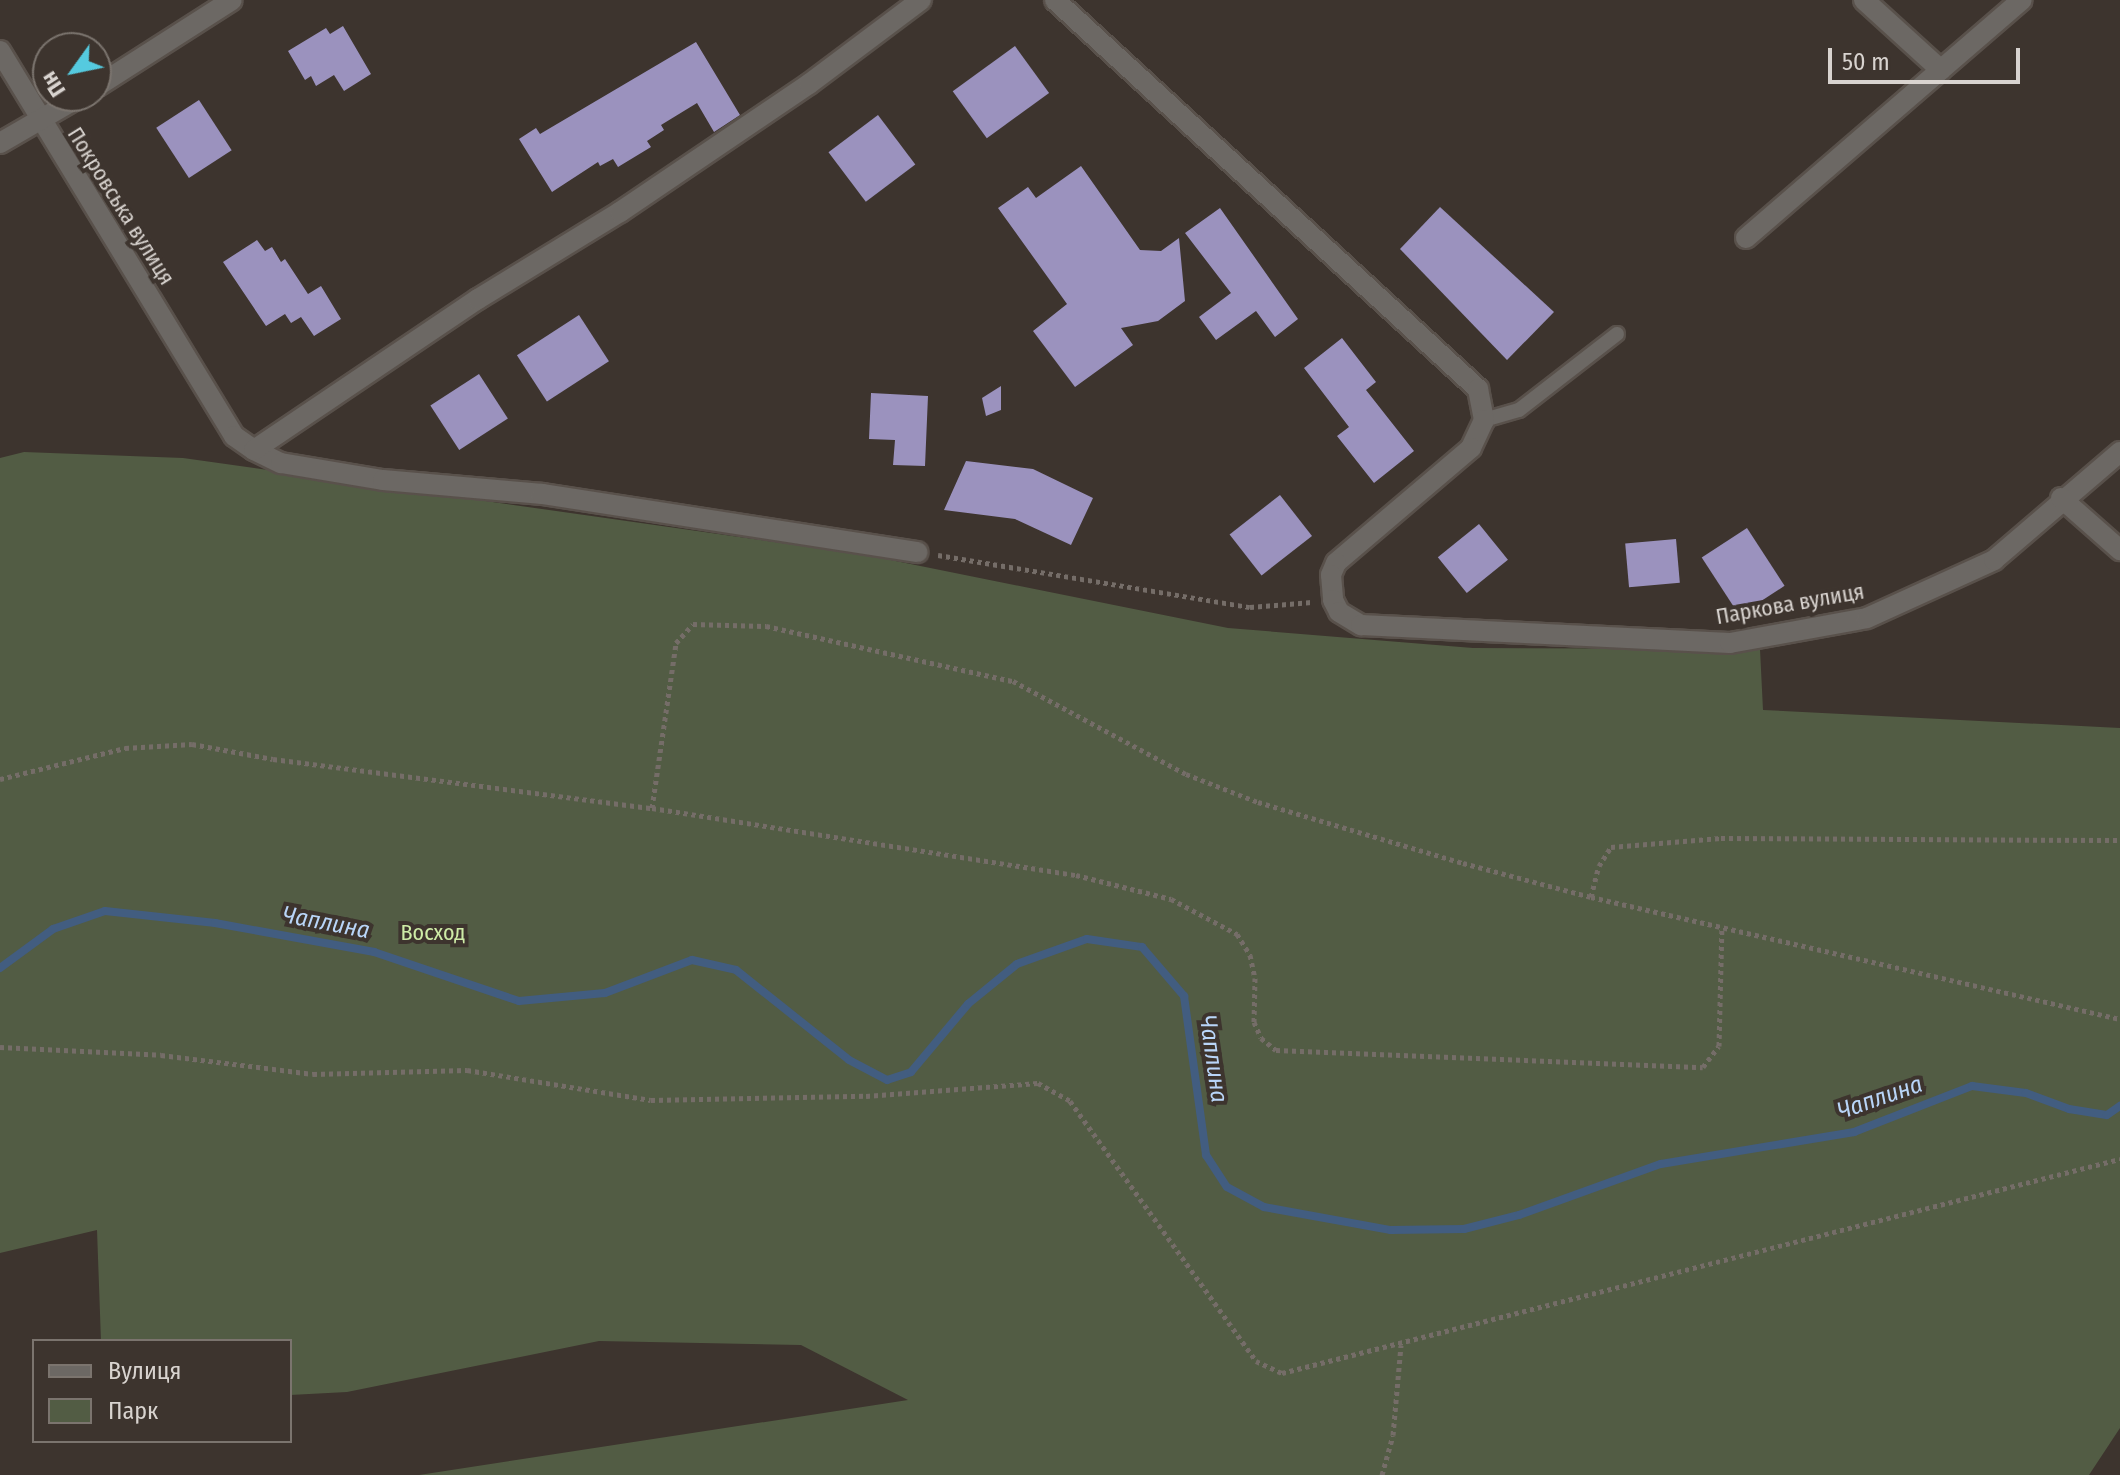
<!DOCTYPE html>
<html>
<head>
<meta charset="utf-8">
<style>
  body { margin:0 }
  #map { position:relative; width:2120px; height:1475px; overflow:hidden; background:#3d342e; font-family:"Fira Sans Condensed",sans-serif }
  div>[style] { position:absolute }
  .green>* { inset:0; background:#525c44 }
  .stream>* { height:8px; margin:-4px; padding:0 4px; transform-origin:4px; border-radius:4px; background:#425d80 }
  .building>* { inset:0; background:#9b92be; transform-origin:0 0 }
  .path>* { height:5px; margin-top:-2.5px; transform-origin:0; background:repeating-linear-gradient(90deg,#756d68 0 4px,transparent 0 8px) }
  .roads { filter:drop-shadow(2px 0 #59514b) drop-shadow(-2px 0 #59514b) drop-shadow(0 2px #59514b) drop-shadow(0 -2px #59514b) }
  .lane>* { height:14px; margin:-7px; padding:0 7px; transform-origin:7px; border-radius:7px; background:#6c6864 }
  .street>* { height:20px; margin:-10px; padding:0 10px; transform-origin:10px; border-radius:10px; background:#6c6864 }
  span { translate:-50% -50%; white-space:nowrap; text-align:center; line-height:1.15; -webkit-text-stroke:8px #3d342e; paint-order:stroke }
  .street-label { font-size:22px; color:#d8d3cf }
  .park-label { font-size:22px; color:#ceeca7 }
  .water-label { font-size:24px; color:#b9d5f8; font-style:italic }
  .legend { position:absolute; left:32px; top:1339px; width:260px; height:104px; box-sizing:border-box; background:#3d342e; border:2px solid #7b746e; margin:0; padding:10px 14px; list-style:none; font-size:24px; color:#d8d3cf }
  .legend li { display:flex; align-items:center; gap:16px; height:40px }
  .legend b { width:40px; border:2px solid #7b746e }
  .north { position:absolute; left:32px; top:32px; width:80px; height:80px; box-sizing:border-box; background:#3d342e; border:2px solid #7b746e; border-radius:50%; rotate:237deg; font-size:22px; font-weight:700; line-height:32px; text-align:center; color:#d8d3cf }
  .north::after { content:''; display:block; margin:auto; width:28px; height:36px; background:#55cadf; clip-path:polygon(50% 0,100% 100%,50% 72%,0 100%) }
  .scale { position:absolute; left:1828px; top:48px; width:192px; height:36px; box-sizing:border-box; border:4px solid #d8d3cf; border-top:0; padding-left:10px; font-size:24px; line-height:28px; white-space:nowrap; color:#d8d3cf; -webkit-text-stroke:6px #3d342e; paint-order:stroke }
</style>
</head>
<body>
<div id="map">
  <div class="green">
    <div style="clip-path:polygon(24px 452px,183px 458px,866px 555px,1228px 628px,1473px 648px,1760px 649px,1763px 710px,2120px 728px,2120px 1428px,2089px 1475px,419px 1475px,908px 1400px,801px 1345px,599px 1341px,347px 1392px,290px 1395px,290px 1341px,101px 1341px,97px 1230px,0 1253px,0 458px)"></div>
  </div>
  <div class="stream">
    <div style="left:0;top:968px;width:66px;rotate:-36.3deg"></div>
    <div style="left:53px;top:929px;width:55px;rotate:-19.1deg"></div>
    <div style="left:105px;top:911px;width:111px;rotate:6.2deg"></div>
    <div style="left:215px;top:923px;width:162px;rotate:10.3deg"></div>
    <div style="left:374px;top:952px;width:153px;rotate:18.7deg"></div>
    <div style="left:519px;top:1001px;width:86px;rotate:-5.3deg"></div>
    <div style="left:605px;top:993px;width:93px;rotate:-20.8deg"></div>
    <div style="left:692px;top:960px;width:45px;rotate:12.8deg"></div>
    <div style="left:736px;top:970px;width:144px;rotate:38.5deg"></div>
    <div style="left:849px;top:1060px;width:43px;rotate:27.8deg"></div>
    <div style="left:887px;top:1080px;width:25px;rotate:-18deg"></div>
    <div style="left:911px;top:1072px;width:89px;rotate:-50deg"></div>
    <div style="left:968px;top:1004px;width:63px;rotate:-39.2deg"></div>
    <div style="left:1017px;top:964px;width:74px;rotate:-19.7deg"></div>
    <div style="left:1087px;top:939px;width:56px;rotate:8.3deg"></div>
    <div style="left:1142px;top:947px;width:65px;rotate:49.4deg"></div>
    <div style="left:1184px;top:996px;width:161px;rotate:82.1deg"></div>
    <div style="left:1206px;top:1155px;width:38px;rotate:57deg"></div>
    <div style="left:1227px;top:1187px;width:42px;rotate:28.4deg"></div>
    <div style="left:1264px;top:1207px;width:129px;rotate:10.3deg"></div>
    <div style="left:1391px;top:1230px;width:73px;rotate:-0.8deg"></div>
    <div style="left:1464px;top:1229px;width:57px;rotate:-14.3deg"></div>
    <div style="left:1519px;top:1215px;width:151px;rotate:-19.8deg"></div>
    <div style="left:1661px;top:1164px;width:196px;rotate:-9.4deg"></div>
    <div style="left:1854px;top:1132px;width:127px;rotate:-21.3deg"></div>
    <div style="left:1972px;top:1086px;width:54px;rotate:7.4deg"></div>
    <div style="left:2026px;top:1093px;width:46px;rotate:20.4deg"></div>
    <div style="left:2069px;top:1109px;width:38px;rotate:9deg"></div>
    <div style="left:2107px;top:1115px;width:16px;rotate:-35deg"></div>
  </div>
  <div class="building">
    <div style="clip-path:polygon(343px 26px,371px 74px,344px 91px,334px 75px,316px 86px,311px 76px,305px 80px,288px 51px,326px 28px,330px 34px)"></div>
    <div style="clip-path:polygon(696px 42px,740px 115px,714px 132px,697px 103px,661px 125px,664px 130px,647px 141px,651px 147px,618px 167px,613px 159px,600px 166px,598px 162px,552px 192px,519px 139px,536px 128px,540px 134px)"></div>
    <div style="left:1015px;top:46px;width:58px;height:77px;rotate:54deg"></div>
    <div style="left:199px;top:100px;width:60px;height:51px;rotate:57deg"></div>
    <div style="left:878px;top:115px;width:62px;height:62px;rotate:53deg"></div>
    <div style="clip-path:polygon(1081px 166px,1140px 250px,1161px 251px,1179px 238px,1185px 301px,1158px 321px,1121px 328px,1133px 345px,1075px 387px,1033px 331px,1067px 304px,998px 208px,1028px 187px,1036px 198px)"></div>
    <div style="clip-path:polygon(1440px 207px,1554px 312px,1507px 360px,1400px 249px)"></div>
    <div style="clip-path:polygon(1220px 208px,1298px 319px,1275px 337px,1256px 311px,1216px 340px,1199px 317px,1231px 293px,1185px 233px)"></div>
    <div style="clip-path:polygon(257px 240px,265px 251px,272px 247px,281px 262px,285px 259px,308px 294px,321px 286px,341px 319px,314px 336px,301px 317px,291px 323px,285px 314px,266px 326px,223px 262px)"></div>
    <div style="left:579px;top:315px;width:55px;height:74px;rotate:57deg"></div>
    <div style="clip-path:polygon(1342px 338px,1376px 382px,1366px 390px,1414px 451px,1374px 483px,1337px 436px,1349px 427px,1304px 368px)"></div>
    <div style="left:479px;top:374px;width:53px;height:58px;rotate:57deg"></div>
    <div style="clip-path:polygon(1001px 386px,1001px 410px,986px 416px,982px 398px)"></div>
    <div style="clip-path:polygon(871px 393px,928px 396px,925px 466px,893px 465px,895px 440px,869px 439px)"></div>
    <div style="clip-path:polygon(966px 461px,1033px 469px,1093px 498px,1071px 545px,1015px 519px,944px 510px)"></div>
    <div style="left:1280px;top:495px;width:52px;height:64px;rotate:52deg"></div>
    <div style="left:1479px;top:524px;width:46px;height:53px;rotate:51deg"></div>
    <div style="left:1747px;top:528px;width:69px;height:54px;rotate:57deg"></div>
    <div style="left:1676px;top:539px;width:44px;height:51px;rotate:85deg"></div>
  </div>
  <div class="path">
    <div style="left:938px;top:555px;width:316px;rotate:9.5deg"></div>
    <div style="left:1250px;top:607px;width:62px;rotate:-4.6deg"></div>
    <div style="left:0;top:779px;width:129px;rotate:-13.9deg"></div>
    <div style="left:125px;top:748px;width:67px;rotate:-3.4deg"></div>
    <div style="left:192px;top:744px;width:82px;rotate:10.5deg"></div>
    <div style="left:273px;top:759px;width:382px;rotate:7.4deg"></div>
    <div style="left:652px;top:808px;width:429px;rotate:9deg"></div>
    <div style="left:1076px;top:875px;width:98px;rotate:14.2deg"></div>
    <div style="left:1171px;top:899px;width:75px;rotate:27.9deg"></div>
    <div style="left:1237px;top:934px;width:25px;rotate:58deg"></div>
    <div style="left:1250px;top:955px;width:24px;rotate:78deg"></div>
    <div style="left:1255px;top:978px;width:44px;rotate:91.3deg"></div>
    <div style="left:1254px;top:1022px;width:17px;rotate:66deg"></div>
    <div style="left:1261px;top:1038px;width:19px;rotate:39deg"></div>
    <div style="left:1276px;top:1050px;width:427px;rotate:2.3deg"></div>
    <div style="left:1703px;top:1067px;width:26px;rotate:-53deg"></div>
    <div style="left:1719px;top:1046px;width:119px;rotate:-88.6deg"></div>
    <div style="left:652px;top:808px;width:167px;rotate:-81.7deg"></div>
    <div style="left:676px;top:643px;width:25px;rotate:-48deg"></div>
    <div style="left:693px;top:624px;width:73px;rotate:1.6deg"></div>
    <div style="left:766px;top:626px;width:253px;rotate:12.6deg"></div>
    <div style="left:1013px;top:681px;width:196px;rotate:28.3deg"></div>
    <div style="left:1186px;top:774px;width:77px;rotate:21.3deg"></div>
    <div style="left:1258px;top:802px;width:214px;rotate:16.6deg"></div>
    <div style="left:1463px;top:863px;width:132px;rotate:14.9deg"></div>
    <div style="left:1591px;top:897px;width:543px;rotate:12.99deg"></div>
    <div style="left:1591px;top:897px;width:32px;rotate:-76deg"></div>
    <div style="left:1599px;top:866px;width:22px;rotate:-58deg"></div>
    <div style="left:1611px;top:847px;width:110px;rotate:-4.7deg"></div>
    <div style="left:1721px;top:838px;width:399px;rotate:0.3deg"></div>
    <div style="left:0;top:1047px;width:161px;rotate:2.8deg"></div>
    <div style="left:161px;top:1055px;width:153px;rotate:7.1deg"></div>
    <div style="left:313px;top:1074px;width:154px;rotate:-1.5deg"></div>
    <div style="left:467px;top:1070px;width:186px;rotate:9.3deg"></div>
    <div style="left:651px;top:1100px;width:215px;rotate:-1.1deg"></div>
    <div style="left:866px;top:1096px;width:172px;rotate:-4.3deg"></div>
    <div style="left:1038px;top:1083px;width:37px;rotate:29deg"></div>
    <div style="left:1070px;top:1101px;width:320px;rotate:54.4deg"></div>
    <div style="left:1256px;top:1361px;width:29px;rotate:25deg"></div>
    <div style="left:1282px;top:1373px;width:865px;rotate:-14.33deg"></div>
    <div style="left:1382px;top:1475px;width:41px;rotate:-74.6deg"></div>
    <div style="left:1393px;top:1435px;width:90px;rotate:-84.9deg"></div>
  </div>
  <div class="roads">
    <div class="lane">
      <div style="left:1484px;top:420px;width:36px;rotate:-16deg"></div>
      <div style="left:1519px;top:410px;width:124px;rotate:-37.8deg"></div>
    </div>
    <div class="street">
      <div style="left:1055px;top:0;width:575px;rotate:42.6deg"></div>
      <div style="left:1478px;top:389px;width:32px;rotate:79deg"></div>
      <div style="left:1484px;top:420px;width:31px;rotate:115deg"></div>
      <div style="left:1471px;top:448px;width:177px;rotate:139.6deg"></div>
      <div style="left:1336px;top:563px;width:13px;rotate:113deg"></div>
      <div style="left:1331px;top:575px;width:25px;rotate:85deg"></div>
      <div style="left:1333px;top:600px;width:13px;rotate:63deg"></div>
      <div style="left:1339px;top:612px;width:26px;rotate:31deg"></div>
      <div style="left:1361px;top:625px;width:369px;rotate:2.8deg"></div>
      <div style="left:1730px;top:643px;width:139px;rotate:-10.3deg"></div>
      <div style="left:1867px;top:618px;width:140px;rotate:-24.5deg"></div>
      <div style="left:1994px;top:560px;width:166px;rotate:-40.6deg"></div>
      <div style="left:1864px;top:0;width:104px;rotate:42.3deg"></div>
      <div style="left:0;top:51px;width:451px;rotate:58.7deg"></div>
      <div style="left:234px;top:436px;width:24px;rotate:35deg"></div>
      <div style="left:254px;top:450px;width:30px;rotate:26deg"></div>
      <div style="left:281px;top:463px;width:103px;rotate:9.5deg"></div>
      <div style="left:383px;top:480px;width:160px;rotate:5deg"></div>
      <div style="left:542px;top:494px;width:380px;rotate:8.8deg"></div>
      <div style="left:96px;top:87px;width:161px;rotate:-32.6deg"></div>
      <div style="left:0;top:143px;width:94px;rotate:-30.1deg"></div>
      <div style="left:1746px;top:238px;width:364px;rotate:-40.8deg"></div>
      <div style="left:254px;top:450px;width:270px;rotate:-34deg"></div>
      <div style="left:478px;top:299px;width:167px;rotate:-31.5deg"></div>
      <div style="left:620px;top:212px;width:228px;rotate:-34.1deg"></div>
      <div style="left:809px;top:84px;width:140px;rotate:-36.9deg"></div>
      <div style="left:2061px;top:498px;width:79px;rotate:41.4deg"></div>
    </div>
  </div>
  <div class="street-label">
    <span style="left:121px;top:206px;rotate:58deg">Покровська вулиця</span>
    <span style="left:1790px;top:604px;rotate:-10deg">Паркова вулиця</span>
  </div>
  <div class="park-label">
    <span style="left:433px;top:933px">Восход</span>
  </div>
  <div class="water-label">
    <span style="left:326px;top:923px;rotate:11deg">Чаплина</span>
    <span style="left:1213px;top:1059px;rotate:82deg">Чаплина</span>
    <span style="left:1880px;top:1098px;rotate:-19deg">Чаплина</span>
  </div>
  <ul class="legend">
  <li><b style="height:10px;background:#6c6864"></b>Вулиця</li>
  <li><b style="height:22px;background:#525c44"></b>Парк</li>
  </ul>
  <div class="north">Пн</div>
  <div class="scale">50 m</div>
</div>
</body>
</html>
